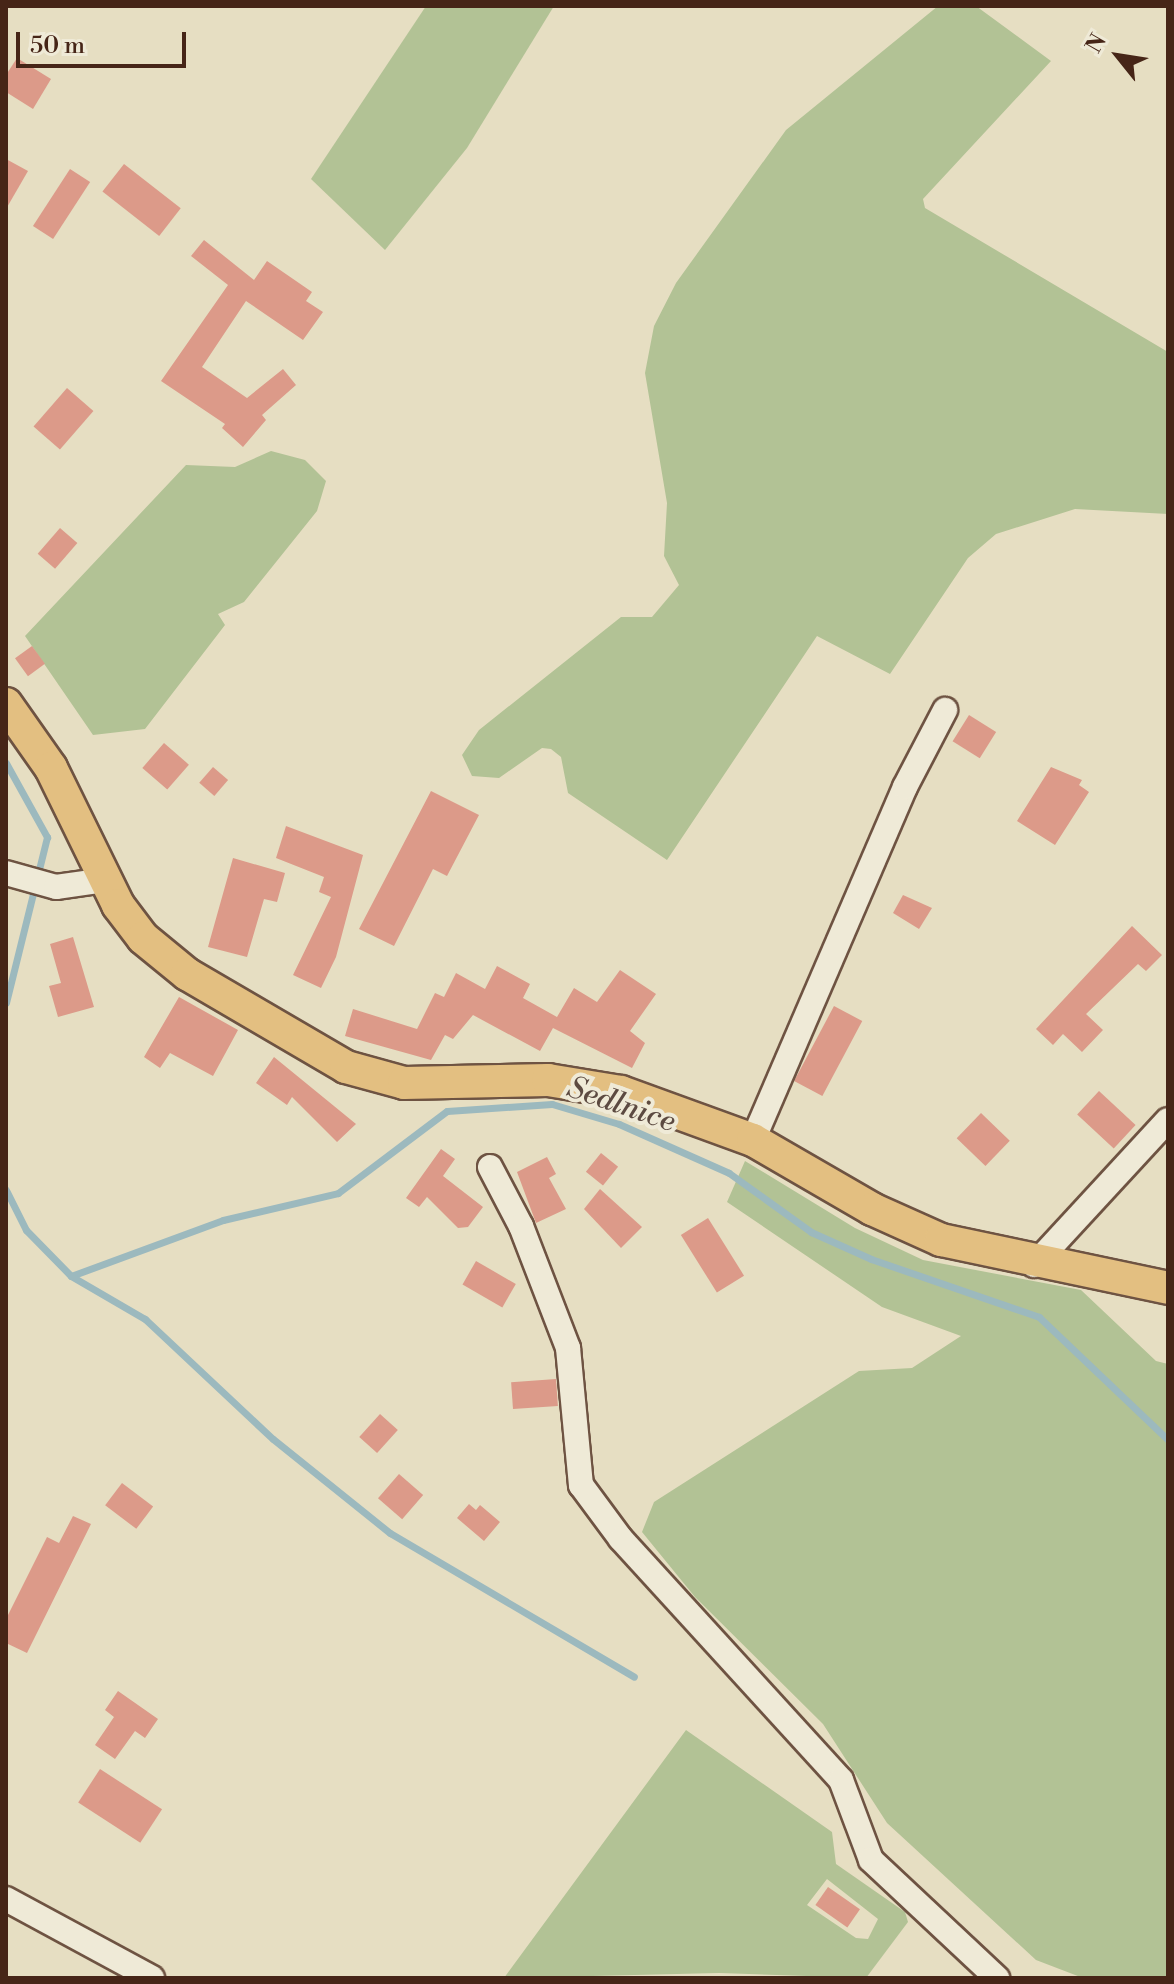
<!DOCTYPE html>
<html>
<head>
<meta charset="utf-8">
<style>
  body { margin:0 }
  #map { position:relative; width:1174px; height:1984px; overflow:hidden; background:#e6dec2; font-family:"Libre Bodoni",serif }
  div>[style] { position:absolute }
  .green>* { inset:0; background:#b2c295 }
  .stream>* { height:7px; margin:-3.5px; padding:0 3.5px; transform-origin:3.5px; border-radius:3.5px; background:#9cb9be }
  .building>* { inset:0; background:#dc9a89; transform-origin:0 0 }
  .roads { filter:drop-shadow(2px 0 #6e5342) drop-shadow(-2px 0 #6e5342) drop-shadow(0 2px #6e5342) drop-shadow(0 -2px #6e5342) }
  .minor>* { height:24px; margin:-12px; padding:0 12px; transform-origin:12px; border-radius:12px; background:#efead7 }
  .major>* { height:32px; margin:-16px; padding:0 16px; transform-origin:16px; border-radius:16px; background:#e3bf81 }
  span { translate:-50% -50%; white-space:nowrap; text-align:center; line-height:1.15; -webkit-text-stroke:8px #efead7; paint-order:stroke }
  .water-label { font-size:30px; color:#5c4a41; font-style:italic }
  .frame { position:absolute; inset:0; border:8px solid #462517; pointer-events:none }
  .north { position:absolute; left:1078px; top:16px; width:80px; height:80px; -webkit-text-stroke:6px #efead7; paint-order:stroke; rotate:300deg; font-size:22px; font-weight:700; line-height:32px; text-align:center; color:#462517 }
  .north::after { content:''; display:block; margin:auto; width:28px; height:36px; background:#462517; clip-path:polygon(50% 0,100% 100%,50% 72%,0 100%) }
  .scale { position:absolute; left:16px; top:32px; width:170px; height:36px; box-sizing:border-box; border:4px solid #462517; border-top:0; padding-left:10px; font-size:24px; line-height:28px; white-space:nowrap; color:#462517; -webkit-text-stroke:6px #efead7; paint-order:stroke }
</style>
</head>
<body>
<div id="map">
  <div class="green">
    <div style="clip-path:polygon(426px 6px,554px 6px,467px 148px,385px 250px,311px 179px)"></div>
    <div style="clip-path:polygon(938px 6px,976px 6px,1051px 61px,923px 199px,925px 208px,1168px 352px,1168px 514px,1075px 509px,996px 534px,968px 558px,890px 674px,817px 636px,667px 860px,568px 793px,561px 757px,551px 749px,542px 748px,499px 778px,472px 776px,462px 755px,479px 730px,621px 617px,652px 617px,679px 585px,664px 556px,667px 503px,645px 373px,654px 326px,676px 283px,786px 130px)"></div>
    <div style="clip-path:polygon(271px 451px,305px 460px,326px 481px,317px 511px,244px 602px,218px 614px,225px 625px,145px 729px,93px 735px,25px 636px,186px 465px,235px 467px)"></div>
    <div style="clip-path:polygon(745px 1161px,855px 1228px,923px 1260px,1081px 1290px,1156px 1361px,1168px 1364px,1168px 1978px,1083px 1978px,1036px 1960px,887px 1823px,823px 1724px,695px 1597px,642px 1532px,654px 1502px,859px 1371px,912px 1368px,961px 1336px,882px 1307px,727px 1202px)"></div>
    <div style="clip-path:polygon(evenodd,686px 1730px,832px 1832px,836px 1864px,905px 1912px,908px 1922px,866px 1978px,719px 1973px,504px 1978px,686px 1730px,827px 1879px,878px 1919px,868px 1939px,856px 1938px,807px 1905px,827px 1879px)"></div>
  </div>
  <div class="stream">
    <div style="left:6px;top:763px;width:85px;rotate:61deg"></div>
    <div style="left:47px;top:837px;width:171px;rotate:103.9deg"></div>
    <div style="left:6px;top:1190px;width:45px;rotate:63.4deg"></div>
    <div style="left:26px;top:1230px;width:64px;rotate:45.6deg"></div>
    <div style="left:71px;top:1276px;width:162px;rotate:-20.2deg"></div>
    <div style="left:223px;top:1220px;width:118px;rotate:-13.2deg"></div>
    <div style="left:338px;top:1193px;width:136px;rotate:-37deg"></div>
    <div style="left:447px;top:1111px;width:105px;rotate:-3.8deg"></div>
    <div style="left:552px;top:1104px;width:70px;rotate:16.6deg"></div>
    <div style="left:619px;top:1124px;width:120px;rotate:24deg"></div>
    <div style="left:729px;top:1173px;width:101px;rotate:35.7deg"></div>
    <div style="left:811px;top:1232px;width:66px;rotate:24.2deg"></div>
    <div style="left:871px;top:1259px;width:178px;rotate:19deg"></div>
    <div style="left:1039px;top:1317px;width:178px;rotate:43.6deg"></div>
    <div style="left:71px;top:1276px;width:86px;rotate:30.2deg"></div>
    <div style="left:145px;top:1319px;width:175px;rotate:43.2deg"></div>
    <div style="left:273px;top:1439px;width:150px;rotate:38.8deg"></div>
    <div style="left:390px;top:1533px;width:283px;rotate:30.5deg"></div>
  </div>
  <div class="building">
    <div style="clip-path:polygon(17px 58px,51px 79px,33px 109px,6px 92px,6px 75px)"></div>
    <div style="clip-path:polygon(6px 159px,28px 171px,6px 209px)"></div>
    <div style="left:124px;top:164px;width:72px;height:35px;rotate:38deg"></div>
    <div style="left:70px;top:169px;width:24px;height:68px;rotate:33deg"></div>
    <div style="clip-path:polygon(204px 240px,254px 280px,267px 261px,312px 292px,306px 301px,323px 312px,303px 340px,246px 301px,202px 367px,247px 398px,283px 369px,296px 385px,262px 415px,266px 420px,243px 447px,222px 428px,225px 424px,161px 381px,228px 285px,191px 256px)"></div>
    <div style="left:67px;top:388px;width:35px;height:51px;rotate:41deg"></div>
    <div style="left:60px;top:528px;width:23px;height:34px;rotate:41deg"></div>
    <div style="left:32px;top:646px;width:22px;height:21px;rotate:54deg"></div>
    <div style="left:969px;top:715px;width:32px;height:31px;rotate:32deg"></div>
    <div style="left:164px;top:743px;width:33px;height:33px;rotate:41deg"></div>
    <div style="left:213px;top:767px;width:20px;height:21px;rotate:41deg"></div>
    <div style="clip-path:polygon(1051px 767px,1082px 780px,1079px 785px,1089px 792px,1055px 845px,1017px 821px)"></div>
    <div style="clip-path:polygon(431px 791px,479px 815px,447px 876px,433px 869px,394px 946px,359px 929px)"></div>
    <div style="clip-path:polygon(286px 826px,363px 855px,336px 957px,321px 988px,293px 975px,331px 897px,319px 892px,324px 877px,276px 858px)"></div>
    <div style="clip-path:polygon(233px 858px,285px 873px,277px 902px,264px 899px,247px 957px,208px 947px)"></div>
    <div style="clip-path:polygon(903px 895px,932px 908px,919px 929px,893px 913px)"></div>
    <div style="clip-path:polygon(1132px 926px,1162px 955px,1146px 971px,1138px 964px,1086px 1014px,1103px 1030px,1082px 1052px,1063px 1034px,1053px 1045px,1036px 1029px)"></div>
    <div style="clip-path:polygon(73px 937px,94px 1007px,58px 1017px,49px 986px,61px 983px,50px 944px)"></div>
    <div style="clip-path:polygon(497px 966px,530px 984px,523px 998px,557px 1017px,574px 988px,597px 1002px,620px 970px,656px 994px,630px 1031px,645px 1043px,632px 1068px,553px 1028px,540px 1051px,473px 1015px,453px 1039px,445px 1035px,431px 1060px,345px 1036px,353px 1009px,417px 1029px,435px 993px,444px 997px,456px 973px,485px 989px)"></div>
    <div style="clip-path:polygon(179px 997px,238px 1030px,213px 1076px,170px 1053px,160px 1068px,144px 1057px)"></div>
    <div style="left:834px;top:1006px;width:32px;height:85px;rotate:28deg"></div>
    <div style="clip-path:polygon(274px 1057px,356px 1124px,337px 1142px,292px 1097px,287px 1105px,256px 1083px)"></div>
    <div style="left:1099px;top:1091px;width:50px;height:32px;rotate:43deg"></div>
    <div style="left:981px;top:1113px;width:40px;height:35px;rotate:44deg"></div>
    <div style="clip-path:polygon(441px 1149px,455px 1159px,443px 1176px,483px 1207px,468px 1227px,458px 1228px,427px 1197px,419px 1207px,406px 1198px)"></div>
    <div style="left:601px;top:1153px;width:22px;height:24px;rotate:39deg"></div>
    <div style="clip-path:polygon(547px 1157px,556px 1174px,549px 1178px,566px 1209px,536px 1223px,517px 1172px)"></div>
    <div style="clip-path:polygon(600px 1189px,642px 1227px,621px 1248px,584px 1209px)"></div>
    <div style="left:708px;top:1218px;width:68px;height:32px;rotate:58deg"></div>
    <div style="left:476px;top:1261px;width:46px;height:27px;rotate:30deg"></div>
    <div style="left:556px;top:1379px;width:27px;height:45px;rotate:86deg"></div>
    <div style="left:380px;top:1414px;width:24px;height:31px;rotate:42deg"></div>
    <div style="left:399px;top:1474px;width:32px;height:32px;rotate:41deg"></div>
    <div style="left:122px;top:1483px;width:39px;height:28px;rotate:37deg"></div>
    <div style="clip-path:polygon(469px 1504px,476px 1510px,480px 1505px,500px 1522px,484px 1541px,457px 1518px)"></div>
    <div style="clip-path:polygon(73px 1516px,91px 1524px,27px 1653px,6px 1643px,6px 1619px,47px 1537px,59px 1543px)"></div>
    <div style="clip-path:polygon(118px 1691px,158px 1719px,145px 1738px,135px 1731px,115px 1759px,95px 1745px,114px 1717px,105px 1710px)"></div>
    <div style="left:100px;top:1769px;width:74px;height:40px;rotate:33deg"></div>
    <div style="left:828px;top:1887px;width:39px;height:22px;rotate:35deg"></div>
  </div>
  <div class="roads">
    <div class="minor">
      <div style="left:6px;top:873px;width:52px;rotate:15.6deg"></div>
      <div style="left:56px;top:887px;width:49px;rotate:-8.1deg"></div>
      <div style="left:753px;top:1140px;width:384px;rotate:-66.7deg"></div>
      <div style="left:905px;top:787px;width:87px;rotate:-62.5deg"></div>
      <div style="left:490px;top:1167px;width:67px;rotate:62.3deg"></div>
      <div style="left:521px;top:1226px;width:131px;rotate:68.9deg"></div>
      <div style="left:568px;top:1348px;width:138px;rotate:84.6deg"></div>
      <div style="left:581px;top:1485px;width:67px;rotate:53.5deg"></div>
      <div style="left:621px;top:1539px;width:326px;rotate:47.6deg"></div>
      <div style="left:841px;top:1780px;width:85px;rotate:69.4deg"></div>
      <div style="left:871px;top:1860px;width:173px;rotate:43.1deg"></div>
      <div style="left:1034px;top:1265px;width:197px;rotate:-47.3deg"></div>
      <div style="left:6px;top:1899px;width:166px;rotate:28.4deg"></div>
    </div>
    <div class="major">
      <div style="left:6px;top:704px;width:78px;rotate:54.9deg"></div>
      <div style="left:51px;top:768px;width:153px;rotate:63.9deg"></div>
      <div style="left:118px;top:905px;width:41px;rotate:52.9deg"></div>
      <div style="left:143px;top:938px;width:57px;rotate:39.3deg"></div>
      <div style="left:187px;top:974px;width:184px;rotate:30.3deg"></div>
      <div style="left:346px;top:1067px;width:60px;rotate:15.4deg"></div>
      <div style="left:404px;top:1083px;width:144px;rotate:-1.2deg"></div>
      <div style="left:548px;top:1080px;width:74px;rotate:9.3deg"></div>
      <div style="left:621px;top:1092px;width:140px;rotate:20deg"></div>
      <div style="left:753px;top:1140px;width:138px;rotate:30.1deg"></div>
      <div style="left:872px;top:1209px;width:76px;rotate:24.2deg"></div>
      <div style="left:941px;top:1240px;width:232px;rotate:11.9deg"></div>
    </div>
  </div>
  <div class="water-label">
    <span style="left:621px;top:1105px;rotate:19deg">Sedlnice</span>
  </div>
  <div class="frame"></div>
  <div class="north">N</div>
  <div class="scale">50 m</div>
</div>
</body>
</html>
